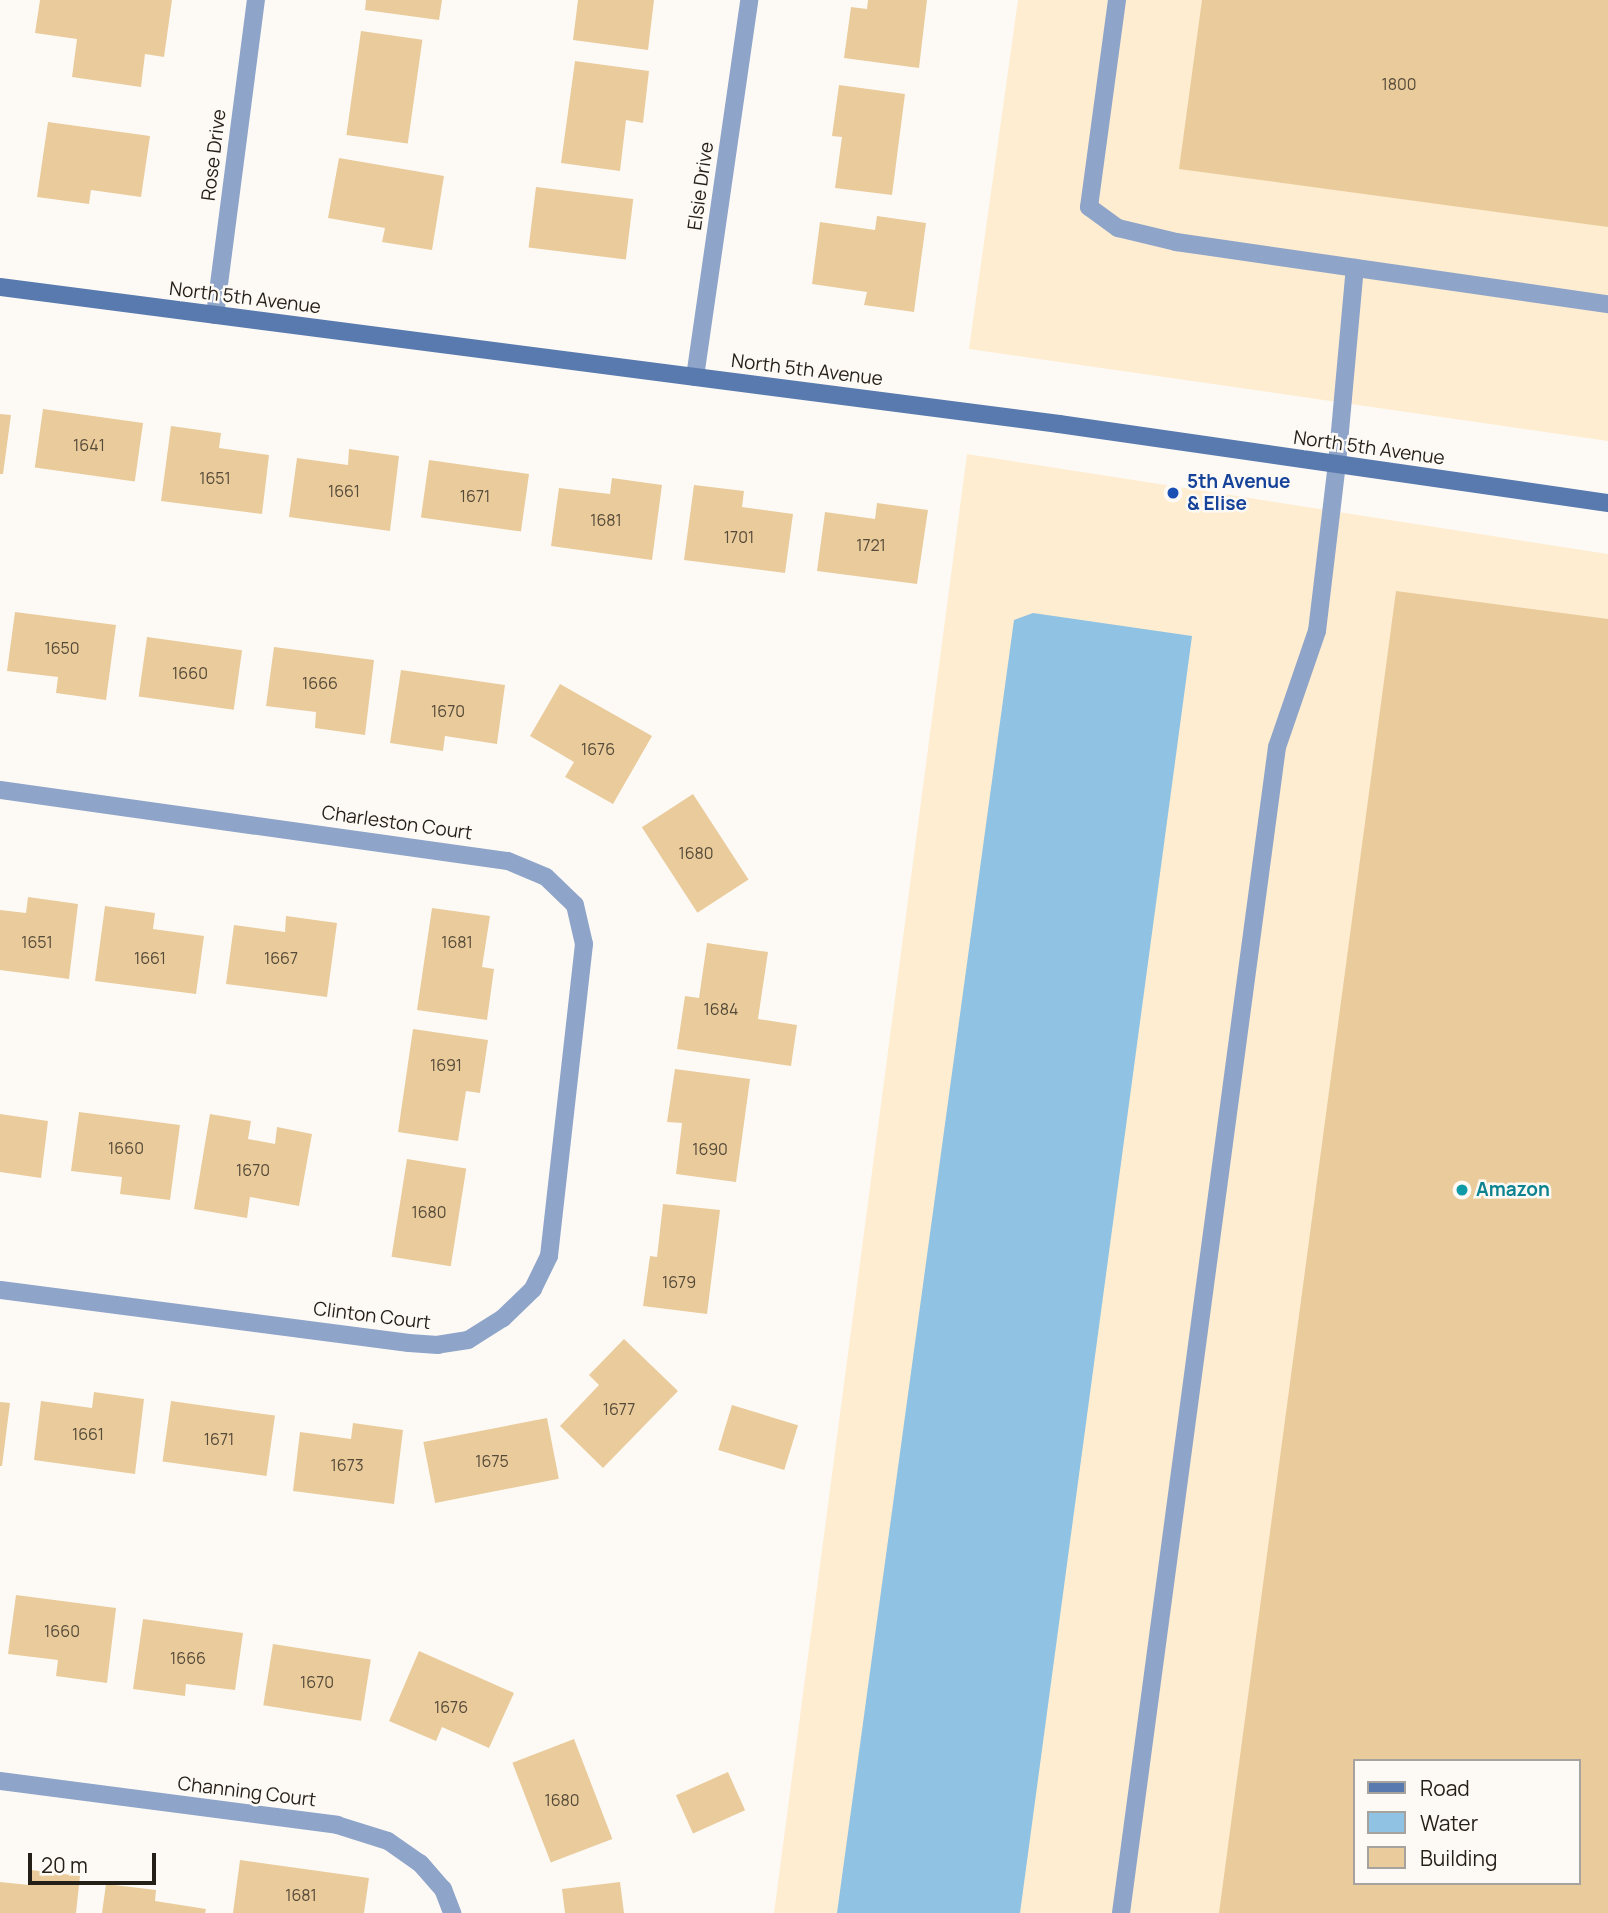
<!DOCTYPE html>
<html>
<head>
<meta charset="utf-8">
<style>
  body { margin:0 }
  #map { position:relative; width:1608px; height:1913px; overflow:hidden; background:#fdfaf6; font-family:Manrope,sans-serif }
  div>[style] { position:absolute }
  .built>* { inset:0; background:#feedd1 }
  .water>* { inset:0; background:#8fc2e3 }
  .building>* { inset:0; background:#eacc9c; transform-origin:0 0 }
  .lane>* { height:18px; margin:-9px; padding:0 9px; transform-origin:9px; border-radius:9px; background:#8ea4c8 }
  .street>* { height:18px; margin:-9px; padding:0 9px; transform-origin:9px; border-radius:9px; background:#8ea4c8 }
  .secondary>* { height:18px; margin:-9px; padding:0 9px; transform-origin:9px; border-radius:9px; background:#597aae }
  .dots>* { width:19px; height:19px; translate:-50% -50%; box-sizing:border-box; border:4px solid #fdfaf6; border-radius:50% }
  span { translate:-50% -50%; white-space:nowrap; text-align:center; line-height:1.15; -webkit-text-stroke:5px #fdfaf6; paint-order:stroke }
  .number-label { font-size:16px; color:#564a38 }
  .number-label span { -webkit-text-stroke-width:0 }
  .street-label { font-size:19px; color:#241f17 }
  .transit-label { font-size:19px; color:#164399; font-weight:700 }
  .left { translate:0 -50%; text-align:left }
  .culture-label { font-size:19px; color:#0d838f; font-weight:700 }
  .legend { position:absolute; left:1353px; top:1759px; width:228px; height:126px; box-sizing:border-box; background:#fdfaf6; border:2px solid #a6a29d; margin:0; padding:9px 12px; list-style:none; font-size:21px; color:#241f17 }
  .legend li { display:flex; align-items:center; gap:14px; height:35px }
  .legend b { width:35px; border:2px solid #a6a29d }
  .scale { position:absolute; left:28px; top:1853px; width:128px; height:32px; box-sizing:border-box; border:4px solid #241f17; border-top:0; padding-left:9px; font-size:21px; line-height:24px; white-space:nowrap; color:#241f17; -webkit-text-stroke:5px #fdfaf6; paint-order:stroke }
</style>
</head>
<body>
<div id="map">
  <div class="built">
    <div style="clip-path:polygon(1018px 0,1608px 0,1608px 441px,969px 349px)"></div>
    <div style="clip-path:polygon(evenodd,967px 454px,1608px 554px,1608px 1913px,774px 1913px,967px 454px,1354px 1761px,1578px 1761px,1578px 1883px,1354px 1883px,1354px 1761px)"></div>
  </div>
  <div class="water">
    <div style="clip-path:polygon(1033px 613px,1192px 636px,1020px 1913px,837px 1913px,1014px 620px)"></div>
  </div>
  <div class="building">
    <div style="clip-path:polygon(40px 0,172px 0,164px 57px,145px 54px,141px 87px,72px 77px,77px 39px,35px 33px)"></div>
    <div style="clip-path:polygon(366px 0,442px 0,439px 20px,365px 10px)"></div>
    <div style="clip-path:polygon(578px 0,654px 0,648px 50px,573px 40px)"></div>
    <div style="clip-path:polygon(868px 0,927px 0,919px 68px,844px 58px,851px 7px,867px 9px)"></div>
    <div style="clip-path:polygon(1202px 0,1608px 0,1608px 227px,1179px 169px)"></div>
    <div style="left:361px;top:31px;width:62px;height:105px;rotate:8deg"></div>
    <div style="clip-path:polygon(575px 61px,649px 71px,643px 123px,626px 120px,620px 171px,561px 163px)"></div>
    <div style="clip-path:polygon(839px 85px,905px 94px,892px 195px,835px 188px,842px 137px,832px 136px)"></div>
    <div style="clip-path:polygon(48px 122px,150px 136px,141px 197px,91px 190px,89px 204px,37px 197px)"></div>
    <div style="clip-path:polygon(339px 158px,444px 176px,432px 250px,382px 242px,385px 228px,328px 218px)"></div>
    <div style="left:536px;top:187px;width:98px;height:61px;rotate:7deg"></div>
    <div style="clip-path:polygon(877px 216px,926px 223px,914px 312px,864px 305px,867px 292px,812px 284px,820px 222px,875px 230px)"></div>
    <div style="left:43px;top:409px;width:101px;height:59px;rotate:8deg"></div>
    <div style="clip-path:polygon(0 414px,11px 415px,3px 474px,0 474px)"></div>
    <div style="clip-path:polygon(171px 426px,221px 433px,219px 448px,269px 455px,262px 514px,161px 501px)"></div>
    <div style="clip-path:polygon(349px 449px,399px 456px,390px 531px,289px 517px,297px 458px,348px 465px)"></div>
    <div style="left:429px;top:460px;width:101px;height:58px;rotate:8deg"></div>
    <div style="clip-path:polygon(612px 478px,662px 485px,652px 560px,551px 546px,559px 488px,610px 494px)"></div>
    <div style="clip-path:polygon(694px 485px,744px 491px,742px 507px,793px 514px,785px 573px,684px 560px)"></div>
    <div style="clip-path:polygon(877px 503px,928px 510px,917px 584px,817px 571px,825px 512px,875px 519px)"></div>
    <div style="clip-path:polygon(evenodd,1396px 591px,1608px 619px,1608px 1913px,1219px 1913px,1396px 591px,1354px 1761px,1578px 1761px,1578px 1883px,1354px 1883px,1354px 1761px)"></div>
    <div style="clip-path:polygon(15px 612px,116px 625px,106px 700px,56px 693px,58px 677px,7px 671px)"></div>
    <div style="left:147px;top:637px;width:96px;height:60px;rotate:8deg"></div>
    <div style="clip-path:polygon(274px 647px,374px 660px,365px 735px,315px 728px,316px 712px,266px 706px)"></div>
    <div style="clip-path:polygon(401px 670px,505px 685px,497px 744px,445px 736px,443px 751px,390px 743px)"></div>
    <div style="clip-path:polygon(560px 684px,652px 736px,613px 804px,565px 777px,574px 762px,530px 736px)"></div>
    <div style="left:693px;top:794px;width:102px;height:61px;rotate:57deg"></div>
    <div style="clip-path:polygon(28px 897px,78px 904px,69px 979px,0 970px,0 910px,26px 913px)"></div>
    <div style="clip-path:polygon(105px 906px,155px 913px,153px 929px,204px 936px,196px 994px,95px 981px)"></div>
    <div style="clip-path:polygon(432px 908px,490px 916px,482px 967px,494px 969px,487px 1020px,417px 1010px)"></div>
    <div style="clip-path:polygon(286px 916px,337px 923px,327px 997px,226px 984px,234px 925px,285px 932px)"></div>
    <div style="clip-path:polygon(707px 943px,768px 952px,758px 1019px,797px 1025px,791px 1066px,677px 1049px,685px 996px,699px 998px)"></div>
    <div style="clip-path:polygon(413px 1029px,488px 1040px,480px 1093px,466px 1091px,458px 1141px,398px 1132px)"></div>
    <div style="clip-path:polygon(675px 1069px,750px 1079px,736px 1182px,676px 1174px,682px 1123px,667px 1122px)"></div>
    <div style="clip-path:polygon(79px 1112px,180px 1125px,170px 1200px,120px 1194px,122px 1177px,71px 1171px)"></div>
    <div style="clip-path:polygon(0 1114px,48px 1121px,41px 1178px,0 1172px)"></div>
    <div style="clip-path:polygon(210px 1114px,251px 1121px,248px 1139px,275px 1144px,277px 1127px,312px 1134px,299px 1206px,250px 1197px,247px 1218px,194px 1209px)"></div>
    <div style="left:407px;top:1159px;width:60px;height:99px;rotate:9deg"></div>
    <div style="clip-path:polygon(663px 1204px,720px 1210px,707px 1314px,643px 1306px,650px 1256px,657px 1257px)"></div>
    <div style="clip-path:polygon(624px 1339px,678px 1391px,603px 1468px,560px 1426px,599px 1385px,589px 1375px)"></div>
    <div style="clip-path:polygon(94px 1392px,144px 1399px,135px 1474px,34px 1460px,41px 1401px,92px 1408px)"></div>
    <div style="left:171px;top:1401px;width:105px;height:61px;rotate:8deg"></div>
    <div style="clip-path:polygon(0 1402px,10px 1403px,2px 1466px,0 1466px)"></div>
    <div style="left:732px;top:1405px;width:69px;height:47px;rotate:17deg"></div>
    <div style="left:547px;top:1418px;width:62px;height:126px;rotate:79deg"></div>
    <div style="clip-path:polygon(353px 1423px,403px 1430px,394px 1504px,293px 1491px,300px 1432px,351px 1439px)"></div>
    <div style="clip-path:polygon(16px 1595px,116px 1608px,107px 1683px,56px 1676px,58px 1660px,8px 1654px)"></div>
    <div style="clip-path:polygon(143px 1619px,243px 1633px,235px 1690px,186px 1684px,185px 1696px,133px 1689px)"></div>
    <div style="left:273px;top:1644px;width:99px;height:62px;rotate:9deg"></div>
    <div style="clip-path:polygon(419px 1651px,514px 1693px,489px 1748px,442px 1727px,436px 1741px,389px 1721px)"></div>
    <div style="left:574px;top:1739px;width:107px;height:66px;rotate:69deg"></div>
    <div style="left:728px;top:1772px;width:42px;height:57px;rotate:66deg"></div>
    <div style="clip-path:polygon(240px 1860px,369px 1878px,364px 1913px,233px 1913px)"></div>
    <div style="clip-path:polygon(31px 1870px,80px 1876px,76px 1913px,0 1913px,0 1882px,29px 1885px)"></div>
    <div style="clip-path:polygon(620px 1882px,624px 1913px,565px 1913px,562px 1889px)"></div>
    <div style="clip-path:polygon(106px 1884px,156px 1890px,155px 1901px,206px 1909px,205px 1913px,102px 1913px)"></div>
  </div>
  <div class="lane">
    <div style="left:1117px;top:0;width:209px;rotate:97.7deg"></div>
    <div style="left:1089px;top:207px;width:36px;rotate:36deg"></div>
    <div style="left:1118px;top:228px;width:60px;rotate:13.6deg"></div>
    <div style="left:1176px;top:242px;width:436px;rotate:8.2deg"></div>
    <div style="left:1121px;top:1913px;width:1176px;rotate:-82.38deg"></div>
    <div style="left:1277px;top:747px;width:123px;rotate:-71deg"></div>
    <div style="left:1317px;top:631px;width:168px;rotate:-83.2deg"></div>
    <div style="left:1337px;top:464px;width:197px;rotate:-84.8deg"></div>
  </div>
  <div class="street">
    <div style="left:215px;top:315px;width:318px;rotate:-82.6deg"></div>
    <div style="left:695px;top:377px;width:381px;rotate:-81.8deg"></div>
    <div style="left:0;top:790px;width:513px;rotate:7.96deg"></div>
    <div style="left:508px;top:861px;width:41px;rotate:22.8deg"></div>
    <div style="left:546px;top:877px;width:40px;rotate:44deg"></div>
    <div style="left:575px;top:905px;width:40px;rotate:77deg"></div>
    <div style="left:584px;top:944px;width:314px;rotate:96.4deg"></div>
    <div style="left:549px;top:1256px;width:37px;rotate:116deg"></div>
    <div style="left:533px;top:1289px;width:42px;rotate:136deg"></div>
    <div style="left:503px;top:1318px;width:41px;rotate:147.8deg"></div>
    <div style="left:468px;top:1340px;width:30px;rotate:171deg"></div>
    <div style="left:438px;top:1345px;width:29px;rotate:-176deg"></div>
    <div style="left:409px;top:1343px;width:412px;rotate:-172.6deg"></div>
    <div style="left:0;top:1781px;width:340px;rotate:7.4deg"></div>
    <div style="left:337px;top:1825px;width:53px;rotate:17.4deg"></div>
    <div style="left:388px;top:1841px;width:39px;rotate:35deg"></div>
    <div style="left:420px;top:1863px;width:35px;rotate:49deg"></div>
    <div style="left:443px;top:1889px;width:26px;rotate:69deg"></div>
  </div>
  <div class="secondary">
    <div style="left:0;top:287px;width:1068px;rotate:7.37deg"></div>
    <div style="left:1059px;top:424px;width:555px;rotate:8.19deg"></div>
  </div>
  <div class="dots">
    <div style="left:1173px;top:493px;background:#1a4fb4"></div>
    <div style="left:1462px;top:1190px;background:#0f9aa8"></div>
  </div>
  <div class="number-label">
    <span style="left:1399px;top:84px">1800</span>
    <span style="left:89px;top:445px">1641</span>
    <span style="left:215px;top:478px">1651</span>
    <span style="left:344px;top:491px">1661</span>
    <span style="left:475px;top:496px">1671</span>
    <span style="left:606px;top:520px">1681</span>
    <span style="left:739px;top:537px">1701</span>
    <span style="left:871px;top:545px">1721</span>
    <span style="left:62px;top:648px">1650</span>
    <span style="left:190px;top:673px">1660</span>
    <span style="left:320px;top:683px">1666</span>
    <span style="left:448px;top:711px">1670</span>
    <span style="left:598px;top:749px">1676</span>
    <span style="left:696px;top:853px">1680</span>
    <span style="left:37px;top:942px">1651</span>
    <span style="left:457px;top:942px">1681</span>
    <span style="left:150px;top:958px">1661</span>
    <span style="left:281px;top:958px">1667</span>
    <span style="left:721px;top:1009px">1684</span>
    <span style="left:446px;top:1065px">1691</span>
    <span style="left:126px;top:1148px">1660</span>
    <span style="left:710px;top:1149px">1690</span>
    <span style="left:253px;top:1170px">1670</span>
    <span style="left:429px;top:1212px">1680</span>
    <span style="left:679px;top:1282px">1679</span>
    <span style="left:619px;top:1409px">1677</span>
    <span style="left:88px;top:1434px">1661</span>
    <span style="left:219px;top:1439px">1671</span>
    <span style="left:492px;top:1461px">1675</span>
    <span style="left:347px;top:1465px">1673</span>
    <span style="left:62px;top:1631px">1660</span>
    <span style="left:188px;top:1658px">1666</span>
    <span style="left:317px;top:1682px">1670</span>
    <span style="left:451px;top:1707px">1676</span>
    <span style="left:562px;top:1800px">1680</span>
    <span style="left:301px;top:1895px">1681</span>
  </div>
  <div class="street-label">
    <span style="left:214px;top:155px;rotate:-83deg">Rose Drive</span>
    <span style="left:701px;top:186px;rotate:-82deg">Elsie Drive</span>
    <span style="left:245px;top:298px;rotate:7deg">North 5th Avenue</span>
    <span style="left:807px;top:370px;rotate:7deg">North 5th Avenue</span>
    <span style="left:1369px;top:448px;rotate:8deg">North 5th Avenue</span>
    <span style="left:397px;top:823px;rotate:8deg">Charleston Court</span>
    <span style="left:372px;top:1316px;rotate:7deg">Clinton Court</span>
    <span style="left:247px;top:1792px;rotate:7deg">Channing Court</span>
  </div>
  <div class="transit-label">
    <span class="left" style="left:1187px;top:493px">5th Avenue<br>&amp; Elise</span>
  </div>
  <div class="culture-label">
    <span class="left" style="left:1476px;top:1190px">Amazon</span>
  </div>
  <ul class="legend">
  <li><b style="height:9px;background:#597aae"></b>Road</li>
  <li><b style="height:19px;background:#8fc2e3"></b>Water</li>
  <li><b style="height:19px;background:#eacc9c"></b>Building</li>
  </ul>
  <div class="scale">20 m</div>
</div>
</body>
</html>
